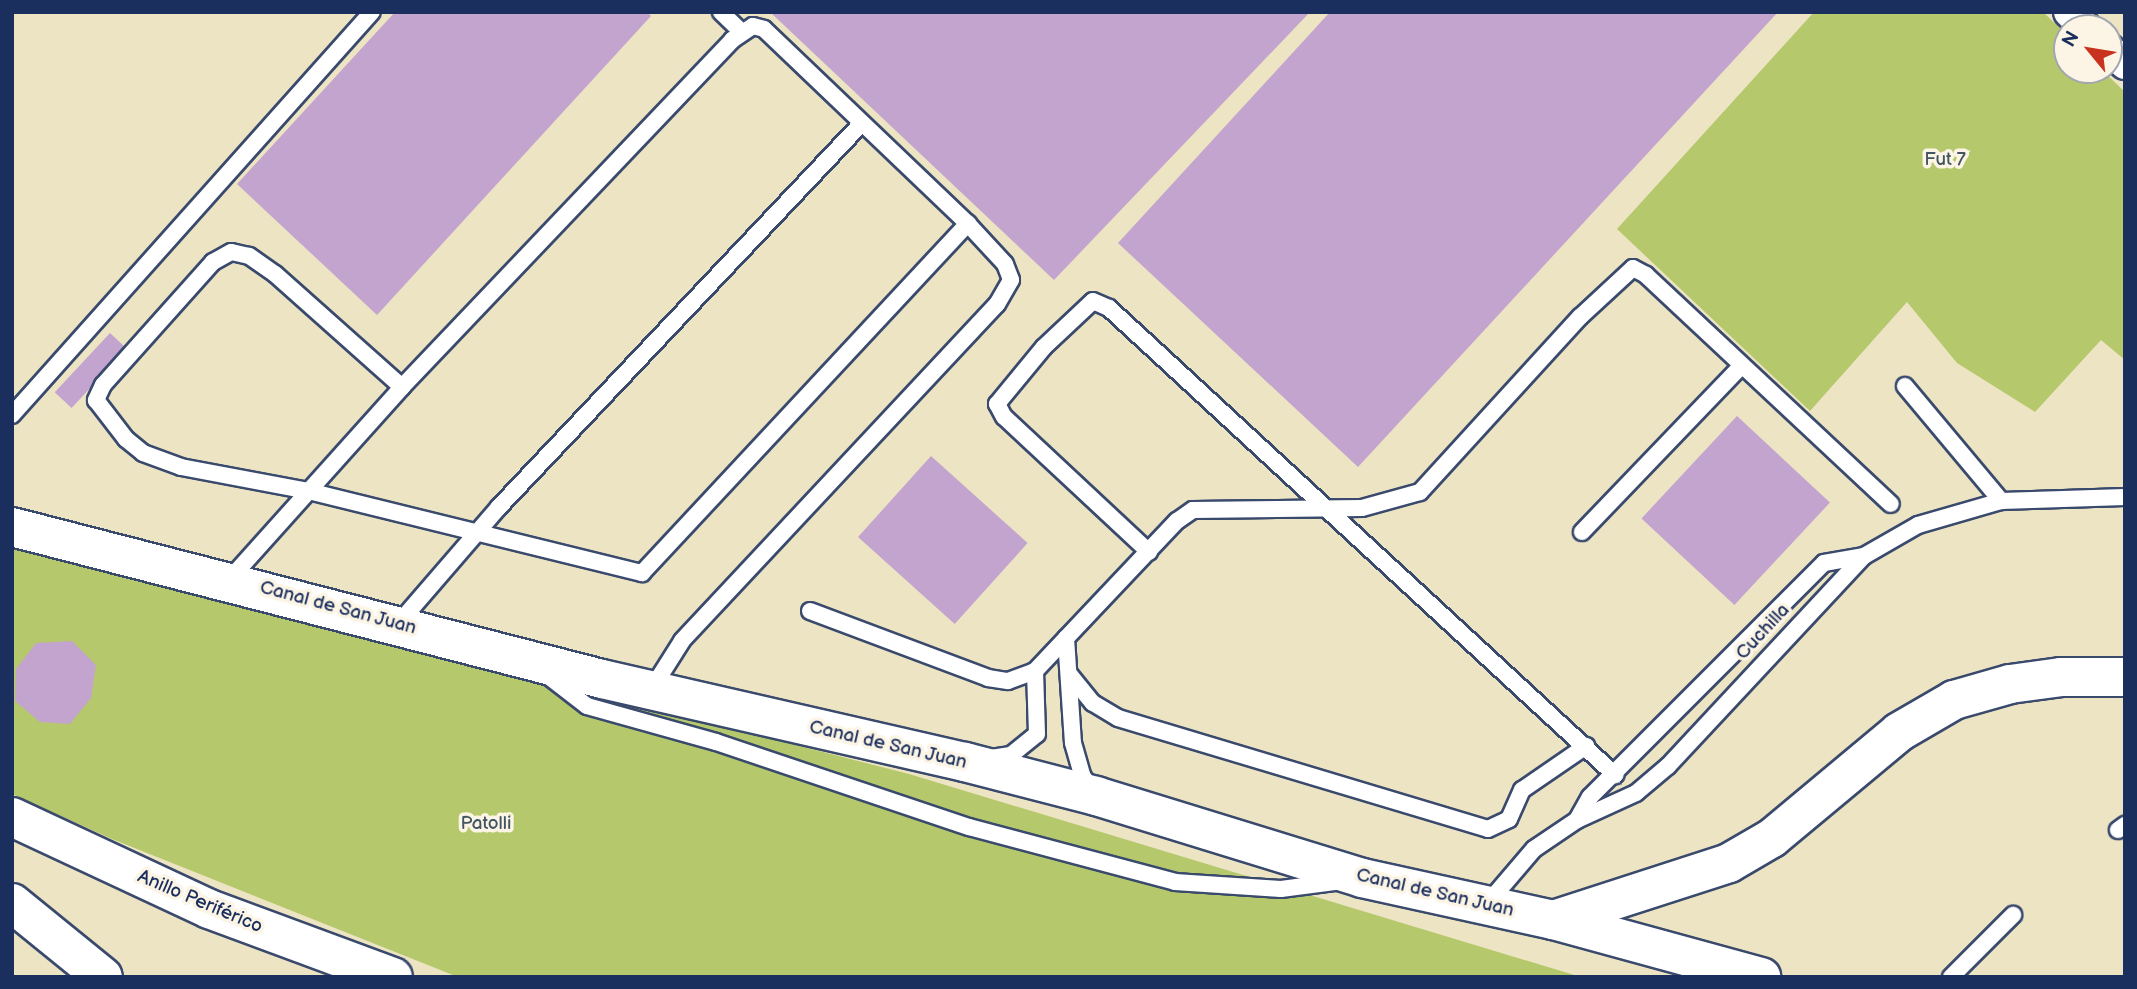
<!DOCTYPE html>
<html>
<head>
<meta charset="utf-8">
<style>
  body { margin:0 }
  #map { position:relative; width:2137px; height:989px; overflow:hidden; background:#ece4c3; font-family:"Balsamiq Sans",sans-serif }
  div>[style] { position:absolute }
  .green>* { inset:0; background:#b5c86c }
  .building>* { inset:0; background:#c3a4ce; transform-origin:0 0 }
  .roads { filter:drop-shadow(2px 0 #3a4a6d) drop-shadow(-2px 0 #3a4a6d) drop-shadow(0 2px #3a4a6d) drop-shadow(0 -2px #3a4a6d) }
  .service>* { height:16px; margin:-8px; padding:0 8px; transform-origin:8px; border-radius:8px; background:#fff }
  .minor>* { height:30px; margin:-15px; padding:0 15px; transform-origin:15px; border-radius:15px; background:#fff }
  .tertiary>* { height:38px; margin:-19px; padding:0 19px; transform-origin:19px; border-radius:19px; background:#fff }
  .primary>* { height:38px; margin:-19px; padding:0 19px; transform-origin:19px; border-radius:19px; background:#fff }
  span { translate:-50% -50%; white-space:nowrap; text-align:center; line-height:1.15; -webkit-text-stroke:7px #fcf5e5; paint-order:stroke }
  .park-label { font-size:19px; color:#425562 }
  .street-label { font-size:19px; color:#1b2f5e }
  .frame { position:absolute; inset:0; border:14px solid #1b2f5e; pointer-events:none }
  .north { position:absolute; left:2053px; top:14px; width:70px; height:70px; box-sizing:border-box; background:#fcf5e5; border:2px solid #a2a6af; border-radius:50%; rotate:300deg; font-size:19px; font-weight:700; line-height:28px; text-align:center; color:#1b2f5e }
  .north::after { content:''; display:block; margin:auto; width:24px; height:32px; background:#c8321e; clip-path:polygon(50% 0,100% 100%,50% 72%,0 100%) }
</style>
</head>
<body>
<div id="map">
  <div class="green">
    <div style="clip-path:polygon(1814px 12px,2043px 12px,2067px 35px,2067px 70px,2102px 70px,2125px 92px,2125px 360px,2101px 340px,2035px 412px,1957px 363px,1907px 302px,1810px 411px,1617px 229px)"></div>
    <div style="clip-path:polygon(12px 545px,909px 774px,1581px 977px,458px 977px,112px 839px,12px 794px)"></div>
  </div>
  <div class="building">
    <div style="clip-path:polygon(395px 12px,647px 12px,651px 16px,377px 315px,237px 184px)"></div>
    <div style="clip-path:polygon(770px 12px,1310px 12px,1054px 280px)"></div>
    <div style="clip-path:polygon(1330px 12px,1778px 12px,1358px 467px,1118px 243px)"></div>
    <div style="left:110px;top:333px;width:23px;height:81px;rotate:43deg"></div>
    <div style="left:1737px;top:416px;width:127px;height:140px;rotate:43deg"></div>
    <div style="left:931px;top:456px;width:130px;height:109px;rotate:42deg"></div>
    <div style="clip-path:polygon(72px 641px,96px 665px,91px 698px,70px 724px,40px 722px,15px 701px,16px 669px,36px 643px)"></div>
  </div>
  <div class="roads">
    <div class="service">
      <div style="left:721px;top:12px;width:29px;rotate:44deg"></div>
      <div style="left:1905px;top:386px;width:150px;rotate:50.1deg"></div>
      <div style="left:402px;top:387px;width:170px;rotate:-138.3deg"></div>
      <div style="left:275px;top:274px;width:32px;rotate:-145deg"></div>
      <div style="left:249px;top:256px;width:18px;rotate:-167deg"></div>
      <div style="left:231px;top:252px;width:21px;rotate:151deg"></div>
      <div style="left:213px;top:262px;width:165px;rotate:131.8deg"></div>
      <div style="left:103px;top:385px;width:17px;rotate:115deg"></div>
      <div style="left:96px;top:400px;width:49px;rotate:52.4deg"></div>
      <div style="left:126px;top:439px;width:22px;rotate:39deg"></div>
      <div style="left:143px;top:453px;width:40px;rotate:20.2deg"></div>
      <div style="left:181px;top:467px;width:129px;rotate:10.7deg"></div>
      <div style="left:308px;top:491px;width:344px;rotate:13.8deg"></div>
      <div style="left:642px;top:573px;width:478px;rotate:-47deg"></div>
      <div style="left:12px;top:415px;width:540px;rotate:-48.23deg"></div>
      <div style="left:1582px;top:532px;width:228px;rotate:-46.2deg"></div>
      <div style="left:1149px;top:552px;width:198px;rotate:-137deg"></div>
      <div style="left:1004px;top:417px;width:15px;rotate:-118deg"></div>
      <div style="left:997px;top:404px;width:74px;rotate:-50.5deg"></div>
      <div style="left:1044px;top:347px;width:67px;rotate:-43.2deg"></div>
      <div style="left:1093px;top:301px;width:17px;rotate:24deg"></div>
      <div style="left:1109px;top:308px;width:689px;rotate:42.7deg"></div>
      <div style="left:229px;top:580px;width:259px;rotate:-48.1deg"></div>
      <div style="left:402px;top:387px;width:479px;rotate:-46.4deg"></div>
      <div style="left:732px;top:40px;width:25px;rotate:-34deg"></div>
      <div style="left:753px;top:26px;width:11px;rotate:15deg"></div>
      <div style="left:764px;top:29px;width:282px;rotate:43.7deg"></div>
      <div style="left:968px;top:224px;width:54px;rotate:47.2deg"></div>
      <div style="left:1005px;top:264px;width:17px;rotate:69deg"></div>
      <div style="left:1011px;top:280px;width:28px;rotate:120deg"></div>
      <div style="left:997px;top:304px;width:461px;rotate:133.1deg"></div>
      <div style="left:682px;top:641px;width:58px;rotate:122.3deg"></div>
      <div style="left:810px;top:611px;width:190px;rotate:20.6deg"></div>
      <div style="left:988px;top:678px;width:20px;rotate:9deg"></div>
      <div style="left:1008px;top:681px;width:29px;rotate:-20deg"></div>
      <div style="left:1035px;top:671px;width:207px;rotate:-46.6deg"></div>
      <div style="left:1177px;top:521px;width:19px;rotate:-35deg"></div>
      <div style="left:1193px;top:510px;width:169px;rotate:-0.7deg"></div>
      <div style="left:1362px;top:508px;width:60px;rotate:-15.4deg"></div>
      <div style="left:1420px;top:492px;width:237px;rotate:-47.6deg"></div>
      <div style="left:1580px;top:317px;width:72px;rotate:-42.8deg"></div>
      <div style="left:1633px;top:268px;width:15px;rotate:28deg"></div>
      <div style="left:1646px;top:275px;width:335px;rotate:43.1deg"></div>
      <div style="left:398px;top:624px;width:155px;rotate:-49.2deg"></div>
      <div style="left:499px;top:507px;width:528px;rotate:-46.61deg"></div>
      <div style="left:1066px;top:638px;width:105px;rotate:86.2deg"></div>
      <div style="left:1073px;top:743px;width:33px;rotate:74deg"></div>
      <div style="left:1082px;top:775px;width:17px;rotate:57deg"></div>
      <div style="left:1070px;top:675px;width:36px;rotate:51deg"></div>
      <div style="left:1093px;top:703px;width:29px;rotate:31deg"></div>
      <div style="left:1118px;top:718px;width:386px;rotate:16.7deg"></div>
      <div style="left:1488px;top:829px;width:23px;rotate:-25deg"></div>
      <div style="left:1509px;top:819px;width:32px;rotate:-66deg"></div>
      <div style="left:1522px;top:790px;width:78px;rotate:-34.5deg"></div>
      <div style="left:548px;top:676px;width:49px;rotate:37.6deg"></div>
      <div style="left:587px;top:706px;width:134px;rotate:15.6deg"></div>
      <div style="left:716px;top:742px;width:267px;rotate:18.6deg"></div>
      <div style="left:969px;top:827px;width:213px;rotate:14.9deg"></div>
      <div style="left:1175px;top:882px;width:106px;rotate:3.8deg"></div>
      <div style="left:1281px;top:889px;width:54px;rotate:-7.4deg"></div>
      <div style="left:991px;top:758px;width:20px;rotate:-9deg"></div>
      <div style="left:1011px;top:755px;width:33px;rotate:-39deg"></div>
      <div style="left:1037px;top:734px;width:63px;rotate:-91.8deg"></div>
      <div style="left:1577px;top:820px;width:26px;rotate:-61deg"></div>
      <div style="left:1590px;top:797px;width:331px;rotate:-45deg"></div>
      <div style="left:1824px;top:563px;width:41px;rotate:-9.9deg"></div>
      <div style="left:2118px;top:830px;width:9px;rotate:-36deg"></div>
      <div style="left:1487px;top:904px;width:72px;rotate:-49.5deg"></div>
      <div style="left:1534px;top:849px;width:52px;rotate:-34deg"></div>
      <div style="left:1577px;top:820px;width:65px;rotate:-24.6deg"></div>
      <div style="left:1636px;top:793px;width:42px;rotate:-40.2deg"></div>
      <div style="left:1668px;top:766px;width:287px;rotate:-47deg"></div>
      <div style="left:1864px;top:556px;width:62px;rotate:-29.9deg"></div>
      <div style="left:1918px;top:525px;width:86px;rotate:-16.1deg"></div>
      <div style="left:2001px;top:501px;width:124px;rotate:-1.8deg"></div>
      <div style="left:1951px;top:977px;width:88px;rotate:-45deg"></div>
    </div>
    <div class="minor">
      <div style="left:2069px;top:12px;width:23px;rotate:43deg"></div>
      <div style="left:2109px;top:49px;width:22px;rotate:43deg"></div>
    </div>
    <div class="tertiary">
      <div style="left:12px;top:903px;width:117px;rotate:39.1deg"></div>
    </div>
    <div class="primary">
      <div style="left:12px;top:527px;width:609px;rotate:14.45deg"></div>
      <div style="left:602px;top:679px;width:372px;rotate:12.9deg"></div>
      <div style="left:965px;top:762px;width:135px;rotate:14.5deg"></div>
      <div style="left:1096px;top:796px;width:278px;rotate:17.1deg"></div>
      <div style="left:1362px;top:878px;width:196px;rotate:12.4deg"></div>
      <div style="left:1553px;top:920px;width:216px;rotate:15.3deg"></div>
      <div style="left:12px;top:817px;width:217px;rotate:25deg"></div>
      <div style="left:209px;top:909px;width:196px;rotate:20.3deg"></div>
      <div style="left:1553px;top:920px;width:185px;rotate:-17.9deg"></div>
      <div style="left:1729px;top:863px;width:50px;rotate:-30.2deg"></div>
      <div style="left:1772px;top:838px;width:165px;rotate:-39.8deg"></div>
      <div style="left:1899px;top:732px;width:64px;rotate:-30.2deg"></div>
      <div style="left:1954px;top:700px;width:58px;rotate:-15.9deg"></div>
      <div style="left:2010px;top:684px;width:51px;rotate:-7.8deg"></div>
      <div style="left:2061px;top:677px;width:64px"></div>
    </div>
  </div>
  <div class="park-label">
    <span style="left:1945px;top:160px">Fut 7</span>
    <span style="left:486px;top:824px">Patolli</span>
  </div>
  <div class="street-label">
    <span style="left:338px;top:608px;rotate:15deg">Canal de San Juan</span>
    <span style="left:1763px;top:632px;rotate:-47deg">Cuchilla</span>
    <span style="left:888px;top:745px;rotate:13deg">Canal de San Juan</span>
    <span style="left:1435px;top:893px;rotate:13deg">Canal de San Juan</span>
    <span style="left:200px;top:902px;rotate:23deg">Anillo Periférico</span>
  </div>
  <div class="frame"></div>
  <div class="north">N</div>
</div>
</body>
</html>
